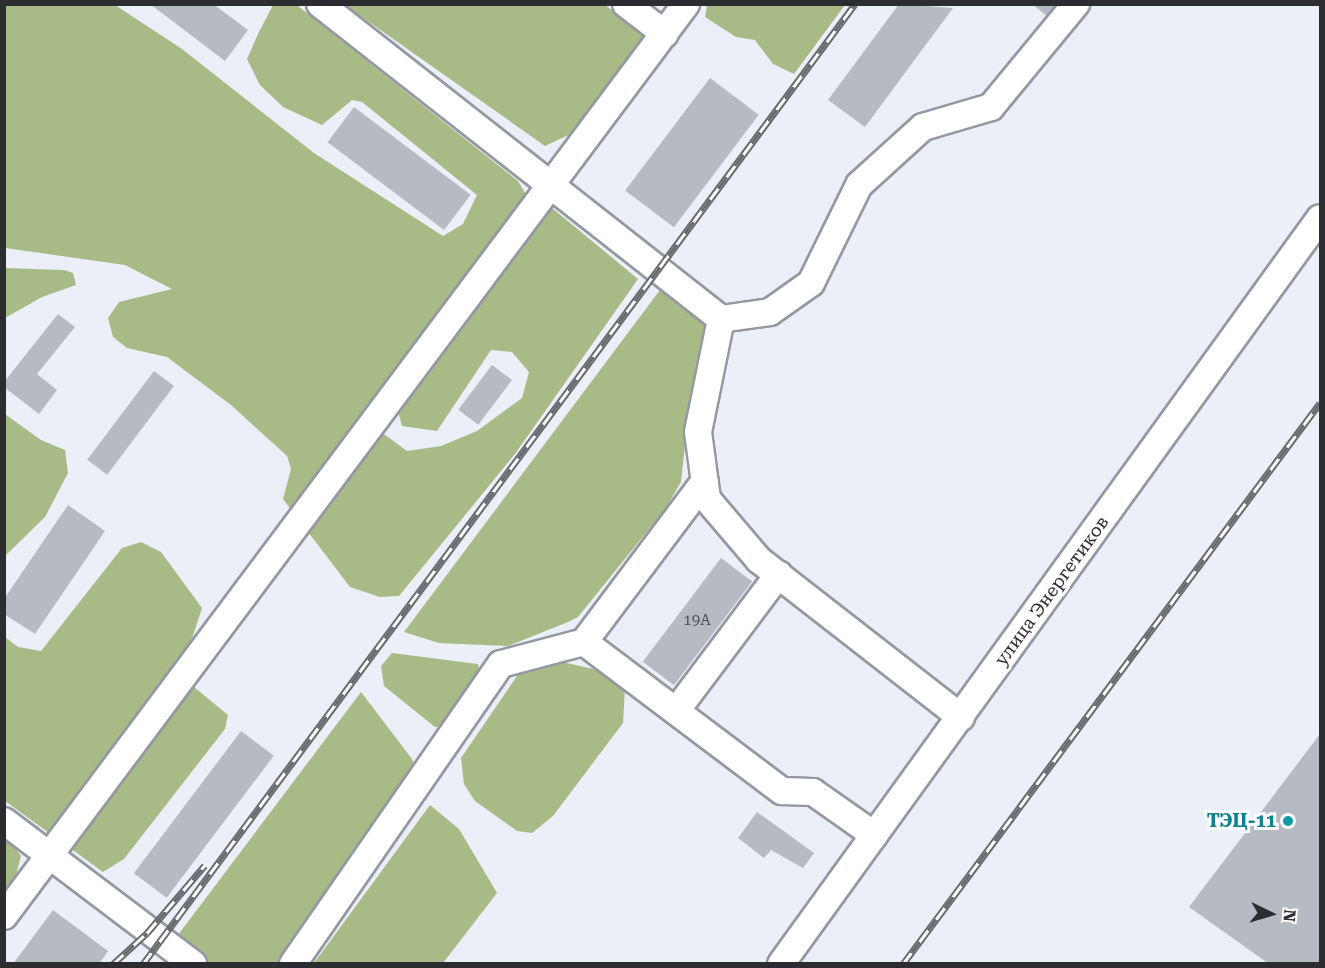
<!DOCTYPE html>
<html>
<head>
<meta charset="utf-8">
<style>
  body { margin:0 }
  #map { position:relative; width:1325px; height:968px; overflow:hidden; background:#ebeff8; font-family:"Roboto Serif",serif }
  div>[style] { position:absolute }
  .forest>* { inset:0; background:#a8ba86 }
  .building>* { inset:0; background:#b6bac3; transform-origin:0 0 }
  .roads { filter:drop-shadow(2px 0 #9598a1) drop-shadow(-2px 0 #9598a1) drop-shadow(0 2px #9598a1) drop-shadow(0 -2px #9598a1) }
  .minor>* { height:26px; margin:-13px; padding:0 13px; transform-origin:13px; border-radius:13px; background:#fff }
  .rail>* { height:7px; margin-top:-3.5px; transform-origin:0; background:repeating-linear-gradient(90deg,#fcfcfe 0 14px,#676a6f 0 28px); box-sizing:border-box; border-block:2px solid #676a6f }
  .dots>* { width:16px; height:16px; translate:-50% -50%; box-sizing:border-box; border:3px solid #fcfcfe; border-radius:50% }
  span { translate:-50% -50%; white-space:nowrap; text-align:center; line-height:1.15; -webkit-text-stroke:6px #fcfcfe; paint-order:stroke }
  .number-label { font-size:15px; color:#4e5055 }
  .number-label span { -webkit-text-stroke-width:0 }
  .street-label { font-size:18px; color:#2b2d30 }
  .culture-label { font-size:18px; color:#0d838f; font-weight:700 }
  .right { translate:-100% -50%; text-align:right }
  .frame { position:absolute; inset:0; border:6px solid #2b2d30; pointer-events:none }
  .north { position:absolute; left:1241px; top:884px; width:60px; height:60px; -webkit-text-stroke:4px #fcfcfe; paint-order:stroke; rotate:95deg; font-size:16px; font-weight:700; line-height:24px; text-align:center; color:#2b2d30 }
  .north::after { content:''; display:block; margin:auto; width:21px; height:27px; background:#2b2d30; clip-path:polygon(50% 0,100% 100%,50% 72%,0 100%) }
</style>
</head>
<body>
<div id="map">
  <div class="forest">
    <div style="clip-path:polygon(5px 5px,115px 5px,182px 49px,314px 153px,443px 236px,463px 224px,477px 195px,362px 102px,352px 100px,322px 125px,283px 107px,260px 85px,247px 59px,258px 34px,273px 5px,298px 6px,518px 181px,531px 203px,373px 426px,407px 451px,441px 446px,477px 431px,522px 398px,529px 372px,512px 352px,491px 350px,437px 431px,402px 426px,398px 411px,406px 389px,546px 203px,638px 279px,515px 454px,399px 596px,380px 597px,350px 587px,283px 499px,291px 469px,287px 456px,231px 405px,167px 357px,127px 348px,113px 337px,108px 318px,119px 302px,172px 289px,125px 265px,5px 248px)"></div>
    <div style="clip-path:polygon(345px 5px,605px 5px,649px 38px,577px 131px,545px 146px)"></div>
    <div style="clip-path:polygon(707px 5px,845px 4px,845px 5px,794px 74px,773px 64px,755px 40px,736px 37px,705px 17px)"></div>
    <div style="clip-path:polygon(5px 268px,64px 270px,73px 273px,76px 285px,42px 297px,5px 318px)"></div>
    <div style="clip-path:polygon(660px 290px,699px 313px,707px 327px,689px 408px,681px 482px,666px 508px,578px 617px,568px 622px,508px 646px,439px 643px,404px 632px)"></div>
    <div style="clip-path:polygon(5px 414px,41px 440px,65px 450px,68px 473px,45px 517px,5px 556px)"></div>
    <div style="clip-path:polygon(141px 542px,161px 552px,202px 608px,184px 663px,194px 687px,228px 715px,225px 729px,124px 859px,103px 872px,5px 801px,5px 637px,18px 647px,41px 651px,122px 548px)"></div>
    <div style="clip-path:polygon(392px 653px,478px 664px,480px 674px,448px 726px,435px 727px,384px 686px,381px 666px)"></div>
    <div style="clip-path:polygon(562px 662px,598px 670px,625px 688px,623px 723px,553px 816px,532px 833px,517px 831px,475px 801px,464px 784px,461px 758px,521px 670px)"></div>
    <div style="clip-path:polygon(361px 692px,412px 759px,417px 774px,282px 963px,209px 963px,178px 935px)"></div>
    <div style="clip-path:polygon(430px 805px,459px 829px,497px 893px,443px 963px,314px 963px)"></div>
    <div style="clip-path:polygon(4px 831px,21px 856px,16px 875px,5px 894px)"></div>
  </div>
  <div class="building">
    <div style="clip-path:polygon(150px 4px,213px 4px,248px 30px,225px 61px)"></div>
    <div style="clip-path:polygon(899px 4px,953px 8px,865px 127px,828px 100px)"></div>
    <div style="clip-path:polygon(1032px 4px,1057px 4px,1048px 17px)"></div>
    <div style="left:710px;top:78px;width:61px;height:141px;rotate:37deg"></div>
    <div style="left:354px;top:107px;width:146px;height:44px;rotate:37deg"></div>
    <div style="clip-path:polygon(58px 314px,75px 327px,37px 374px,57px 390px,39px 414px,4px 387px,4px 382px)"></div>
    <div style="left:492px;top:365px;width:25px;height:56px;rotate:37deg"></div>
    <div style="left:154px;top:371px;width:25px;height:111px;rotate:37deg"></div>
    <div style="clip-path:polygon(68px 505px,105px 531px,35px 634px,4px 614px,4px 599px)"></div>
    <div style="left:721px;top:558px;width:39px;height:130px;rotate:37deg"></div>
    <div style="left:241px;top:731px;width:41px;height:178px;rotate:37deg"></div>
    <div style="clip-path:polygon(1320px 734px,1320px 964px,1269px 964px,1189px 907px)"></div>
    <div style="clip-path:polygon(757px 812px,814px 853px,803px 868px,771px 850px,764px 858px,738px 838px)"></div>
    <div style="clip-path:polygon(53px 910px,108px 951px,99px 964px,13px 964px)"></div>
  </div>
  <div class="roads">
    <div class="minor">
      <div style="left:320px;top:4px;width:510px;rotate:38.15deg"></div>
      <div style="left:721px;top:319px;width:115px;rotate:101.5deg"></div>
      <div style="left:698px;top:432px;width:68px;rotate:82.3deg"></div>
      <div style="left:707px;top:499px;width:80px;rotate:49.6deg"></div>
      <div style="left:759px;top:560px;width:256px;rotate:37.9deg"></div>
      <div style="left:626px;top:4px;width:49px;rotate:37.6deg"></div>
      <div style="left:721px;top:319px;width:49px;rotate:-8.1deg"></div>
      <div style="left:770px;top:312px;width:50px;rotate:-35.3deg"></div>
      <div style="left:811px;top:283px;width:109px;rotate:-63.9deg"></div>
      <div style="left:859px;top:185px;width:86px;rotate:-42.2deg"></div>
      <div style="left:923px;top:127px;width:71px;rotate:-16.4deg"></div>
      <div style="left:991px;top:107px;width:134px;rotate:-50.5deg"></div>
      <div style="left:584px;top:642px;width:201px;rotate:-53.1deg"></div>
      <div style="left:676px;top:711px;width:171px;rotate:-53.1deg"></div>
      <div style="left:4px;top:821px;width:237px;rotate:37.1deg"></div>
      <div style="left:4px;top:916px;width:1139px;rotate:-53.21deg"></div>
      <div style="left:293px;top:964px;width:365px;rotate:-55.3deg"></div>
      <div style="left:501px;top:664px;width:86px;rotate:-14.8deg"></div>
      <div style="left:584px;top:642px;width:248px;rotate:37deg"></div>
      <div style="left:782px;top:791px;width:31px;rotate:2deg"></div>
      <div style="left:813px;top:792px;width:75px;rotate:35.2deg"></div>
      <div style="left:781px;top:964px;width:920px;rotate:-54.15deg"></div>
    </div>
  </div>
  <div class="rail">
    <div style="left:113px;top:964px;width:46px;rotate:-42.4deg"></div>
    <div style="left:147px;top:933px;width:89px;rotate:-49.5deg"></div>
    <div style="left:143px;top:964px;width:1195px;rotate:-53.44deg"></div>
    <div style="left:903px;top:964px;width:699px;rotate:-53.38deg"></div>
  </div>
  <div class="dots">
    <div style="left:1288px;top:821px;background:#0f9aa8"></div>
  </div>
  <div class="number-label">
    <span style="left:697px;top:621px">19А</span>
  </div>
  <div class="street-label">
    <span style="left:1052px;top:591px;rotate:-54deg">улица Энергетиков</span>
  </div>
  <div class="culture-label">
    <span class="right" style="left:1276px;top:821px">ТЭЦ-11</span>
  </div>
  <div class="frame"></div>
  <div class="north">N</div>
</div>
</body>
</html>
